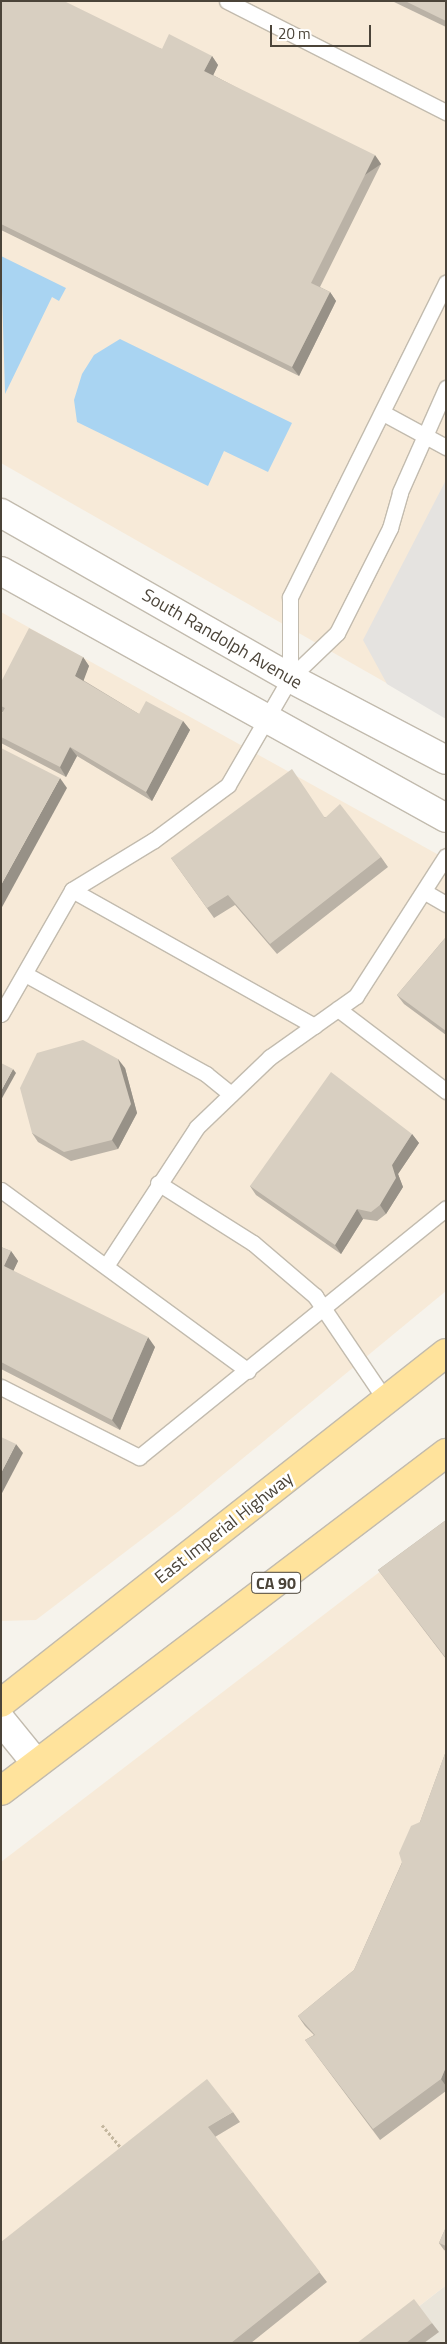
<!DOCTYPE html>
<html>
<head>
<meta charset="utf-8">
<style>
  body { margin:0 }
  #map { position:relative; width:447px; height:2344px; overflow:hidden; background:#f6f3ec; font-family:"Titillium Web",sans-serif }
  div>[style] { position:absolute }
  .residential>* { inset:0; background:#eae5da }
  .commercial>* { inset:0; background:#f7ead8 }
  .parking>* { inset:0; background:#e5e3e0 }
  .water>* { inset:0; background:#a9d4f2 }
  .path>* { height:3px; margin-top:-1.5px; transform-origin:0; background:repeating-linear-gradient(90deg,#c4b79f 0 2.5px,transparent 0 5px) }
  .roads { filter:drop-shadow(1px 0 #c2bbae) drop-shadow(-1px 0 #c2bbae) drop-shadow(0 1px #c2bbae) drop-shadow(0 -1px #c2bbae) }
  .service>* { height:15px; margin:-7.5px; padding:0 7.5px; transform-origin:7.5px; border-radius:7.5px; background:#fff }
  .minor>* { height:28px; margin:-14px; padding:0 14px; transform-origin:14px; border-radius:14px; background:#fff }
  .tertiary>* { height:28px; margin:-14px; padding:0 14px; transform-origin:14px; border-radius:14px; background:#fff }
  .primary>* { height:28px; margin:-14px; padding:0 14px; transform-origin:14px; border-radius:14px; background:#ffe39c }
  .wall>* { inset:0; background:#bab2a6 }
  .shaded-wall>* { inset:0; background:#979187; transform-origin:0 0 }
  .building>* { inset:0; background:#d8cfc1 }
  span { translate:-50% -50%; white-space:nowrap; text-align:center; line-height:1.15; -webkit-text-stroke:5px #fff; paint-order:stroke }
  .shield-label span { padding:1px 4px; background:#fff; border:1px solid; border-radius:4px; -webkit-text-stroke-width:0 }
  .shield-label { font-size:16px; color:#4b4439; font-weight:700 }
  .street-label { font-size:18px; color:#4b4439 }
  .frame { position:absolute; inset:0; border:2px solid #4b4439; pointer-events:none }
  .scale { position:absolute; left:270px; top:25px; width:101px; height:22px; box-sizing:border-box; border:2px solid #4b4439; border-top:0; padding-left:6px; font-size:15px; line-height:18px; white-space:nowrap; color:#4b4439; -webkit-text-stroke:4px #fff; paint-order:stroke }
</style>
</head>
<body>
<div id="map">
  <div class="residential">
    <div style="clip-path:polygon(446px 2284px,446px 2343px,372px 2343px,445px 2286px)"></div>
  </div>
  <div class="commercial">
    <div style="clip-path:polygon(1px 1px,446px 1px,446px 717px,1px 463px)"></div>
    <div style="clip-path:polygon(1px 612px,446px 859px,446px 1291px,179px 1511px,36px 1620px,1px 1621px)"></div>
    <div style="clip-path:polygon(446px 1521px,445px 2286px,372px 2343px,1px 2343px,1px 1862px)"></div>
  </div>
  <div class="parking">
    <div style="clip-path:polygon(446px 480px,446px 719px,387px 684px,363px 640px)"></div>
  </div>
  <div class="water">
    <div style="clip-path:polygon(1px 256px,66px 288px,59px 301px,52px 297px,5px 394px)"></div>
    <div style="clip-path:polygon(120px 339px,292px 423px,268px 472px,224px 451px,208px 486px,77px 422px,74px 400px,82px 374px,94px 355px)"></div>
  </div>
  <div class="path">
    <div style="left:102px;top:2125px;width:31px;rotate:50deg"></div>
  </div>
  <div class="roads">
    <div class="service">
      <div style="left:227px;top:1px;width:246px;rotate:26.9deg"></div>
      <div style="left:383px;top:413px;width:72px;rotate:28.4deg"></div>
      <div style="left:290px;top:678px;width:81px;rotate:-90deg"></div>
      <div style="left:290px;top:597px;width:351px;rotate:-63.6deg"></div>
      <div style="left:72px;top:890px;width:278px;rotate:29.3deg"></div>
      <div style="left:425px;top:892px;width:24px;rotate:30deg"></div>
      <div style="left:25px;top:974px;width:207px;rotate:28.9deg"></div>
      <div style="left:206px;top:1074px;width:32px;rotate:39deg"></div>
      <div style="left:338px;top:1009px;width:136px;rotate:37.2deg"></div>
      <div style="left:1px;top:1014px;width:143px;rotate:-60.2deg"></div>
      <div style="left:72px;top:890px;width:96px;rotate:-31.4deg"></div>
      <div style="left:154px;top:840px;width:92px;rotate:-36.6deg"></div>
      <div style="left:228px;top:785px;width:124px;rotate:-59.9deg"></div>
      <div style="left:290px;top:678px;width:65px;rotate:-43.8deg"></div>
      <div style="left:337px;top:633px;width:118px;rotate:-63.2deg"></div>
      <div style="left:390px;top:528px;width:37px;rotate:-74deg"></div>
      <div style="left:400px;top:492px;width:114px;rotate:-66.1deg"></div>
      <div style="left:158px;top:1183px;width:112px;rotate:32.3deg"></div>
      <div style="left:253px;top:1243px;width:82px;rotate:40.5deg"></div>
      <div style="left:315px;top:1296px;width:127px;rotate:55.9deg"></div>
      <div style="left:1px;top:1190px;width:306px;rotate:36.2deg"></div>
      <div style="left:106px;top:1266px;width:166px;rotate:-56.8deg"></div>
      <div style="left:197px;top:1127px;width:101px;rotate:-43.8deg"></div>
      <div style="left:270px;top:1057px;width:105px;rotate:-35.3deg"></div>
      <div style="left:356px;top:996px;width:166px;rotate:-57.3deg"></div>
      <div style="left:1px;top:1387px;width:155px;rotate:26.9deg"></div>
      <div style="left:139px;top:1457px;width:395px;rotate:-39deg"></div>
    </div>
    <div class="minor">
      <div style="left:1px;top:1720px;width:55px;rotate:50.9deg"></div>
    </div>
    <div class="tertiary">
      <div style="left:1px;top:513px;width:333px;rotate:29.7deg"></div>
      <div style="left:290px;top:678px;width:176px;rotate:27.7deg"></div>
      <div style="left:1px;top:571px;width:509px;rotate:29.03deg"></div>
    </div>
    <div class="primary">
      <div style="left:1px;top:1703px;width:566px;rotate:-38.19deg"></div>
      <div style="left:1px;top:1791px;width:559px;rotate:-37.22deg"></div>
    </div>
  </div>
  <div class="wall">
    <div style="clip-path:polygon(1px 1px,162px 49px,212px 56px,218px 65px,213px 75px,381px 164px,320px 287px,330px 292px,336px 301px,299px 376px,1px 230px)"></div>
    <div style="clip-path:polygon(392px 1px,446px 1px,446px 27px)"></div>
    <div style="clip-path:polygon(83px 657px,89px 666px,83px 680px,139px 714px,183px 721px,190px 730px,152px 801px,77px 756px,66px 777px,1px 743px,1px 715px,3px 712px,1px 712px,1px 682px)"></div>
    <div style="clip-path:polygon(325px 817px,381px 857px,388px 867px,277px 954px,235px 905px,214px 918px,171px 858px)"></div>
    <div style="clip-path:polygon(446px 937px,446px 1035px,404px 1004px,397px 995px)"></div>
    <div style="clip-path:polygon(125px 1068px,137px 1113px,118px 1149px,71px 1161px,38px 1142px,32px 1133px)"></div>
    <div style="clip-path:polygon(412px 1134px,419px 1143px,398px 1174px,403px 1187px,386px 1214px,377px 1221px,363px 1219px,341px 1254px,256px 1195px,250px 1186px)"></div>
    <div style="clip-path:polygon(1px 1247px,11px 1251px,18px 1261px,13px 1271px,155px 1347px,120px 1430px,1px 1369px)"></div>
    <div style="clip-path:polygon(446px 1520px,446px 1659px,378px 1570px)"></div>
    <div style="clip-path:polygon(446px 1751px,446px 2091px,380px 2140px,305px 2040px,314px 2035px,305px 2026px,298px 2016px,354px 1970px,420px 1822px)"></div>
    <div style="clip-path:polygon(233px 2112px,240px 2122px,215px 2137px,327px 2282px,251px 2343px,1px 2343px,1px 2242px)"></div>
    <div style="clip-path:polygon(446px 2227px,446px 2251px,444px 2250px,439px 2243px)"></div>
    <div style="clip-path:polygon(432px 2323px,439px 2332px,424px 2343px,357px 2343px)"></div>
  </div>
  <div class="shaded-wall">
    <div style="clip-path:polygon(212px 56px,218px 65px,211px 80px,204px 71px)"></div>
    <div style="left:375px;top:155px;width:11px;height:143px;rotate:56deg"></div>
    <div style="clip-path:polygon(330px 292px,336px 301px,299px 376px,292px 367px)"></div>
    <div style="clip-path:polygon(83px 657px,89px 666px,82px 685px,75px 676px)"></div>
    <div style="clip-path:polygon(183px 721px,190px 730px,152px 801px,146px 792px)"></div>
    <div style="clip-path:polygon(70px 747px,77px 756px,66px 777px,60px 767px)"></div>
    <div style="clip-path:polygon(60px 778px,67px 788px,1px 909px,1px 885px)"></div>
    <div style="clip-path:polygon(118px 1059px,125px 1068px,137px 1113px,118px 1149px,112px 1140px)"></div>
    <div style="clip-path:polygon(13px 1069px,16px 1073px,1px 1100px,1px 1091px)"></div>
    <div style="clip-path:polygon(412px 1134px,419px 1143px,398px 1174px,403px 1187px,386px 1214px,380px 1205px,392px 1165px)"></div>
    <div style="clip-path:polygon(357px 1209px,363px 1219px,341px 1254px,335px 1245px)"></div>
    <div style="clip-path:polygon(11px 1251px,18px 1261px,11px 1276px,4px 1266px)"></div>
    <div style="clip-path:polygon(148px 1337px,155px 1347px,120px 1430px,112px 1420px)"></div>
    <div style="clip-path:polygon(16px 1444px,23px 1453px,1px 1495px,1px 1473px)"></div>
    <div style="clip-path:polygon(446px 2067px,446px 2086px,441px 2079px)"></div>
  </div>
  <div class="building">
    <div style="clip-path:polygon(1px 1px,64px 1px,162px 49px,169px 34px,212px 56px,204px 71px,375px 155px,311px 283px,330px 292px,292px 367px,1px 224px)"></div>
    <div style="clip-path:polygon(405px 1px,446px 1px,446px 21px)"></div>
    <div style="clip-path:polygon(29px 628px,83px 657px,75px 676px,139px 714px,146px 701px,183px 721px,146px 792px,70px 747px,60px 767px,1px 737px,1px 715px,5px 708px,1px 706px,1px 682px)"></div>
    <div style="clip-path:polygon(1px 748px,60px 778px,1px 885px)"></div>
    <div style="clip-path:polygon(292px 769px,325px 818px,340px 804px,381px 857px,270px 944px,228px 895px,207px 908px,171px 858px)"></div>
    <div style="clip-path:polygon(446px 937px,446px 1031px,397px 995px)"></div>
    <div style="clip-path:polygon(83px 1040px,118px 1059px,131px 1104px,112px 1140px,64px 1152px,32px 1133px,20px 1088px,37px 1053px)"></div>
    <div style="clip-path:polygon(1px 1063px,13px 1069px,1px 1091px)"></div>
    <div style="clip-path:polygon(331px 1072px,412px 1134px,392px 1165px,396px 1178px,380px 1205px,371px 1212px,357px 1209px,335px 1245px,250px 1186px)"></div>
    <div style="clip-path:polygon(1px 1247px,11px 1251px,4px 1266px,148px 1337px,112px 1420px,1px 1362px)"></div>
    <div style="clip-path:polygon(1px 1437px,16px 1444px,1px 1473px)"></div>
    <div style="clip-path:polygon(446px 1520px,446px 1658px,378px 1570px)"></div>
    <div style="clip-path:polygon(446px 1751px,446px 2067px,441px 2079px,373px 2129px,305px 2040px,315px 2035px,298px 2016px,354px 1970px,402px 1863px,399px 1853px,411px 1826px,420px 1822px)"></div>
    <div style="clip-path:polygon(207px 2079px,233px 2112px,208px 2127px,320px 2272px,231px 2343px,1px 2343px,1px 2242px)"></div>
    <div style="clip-path:polygon(446px 2227px,446px 2246px,439px 2243px)"></div>
    <div style="clip-path:polygon(414px 2299px,432px 2323px,406px 2343px,357px 2343px)"></div>
  </div>
  <div class="shield-label">
    <span style="left:276px;top:1583px">CA 90</span>
  </div>
  <div class="street-label">
    <span style="left:222px;top:639px;rotate:30deg">South Randolph Avenue</span>
    <span style="left:224px;top:1528px;rotate:-38deg">East Imperial Highway</span>
  </div>
  <div class="frame"></div>
  <div class="scale">20 m</div>
</div>
</body>
</html>
